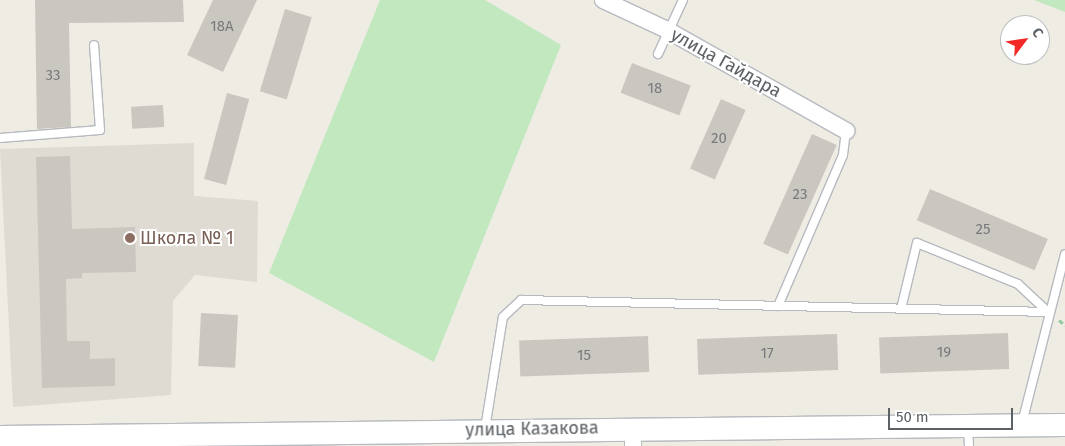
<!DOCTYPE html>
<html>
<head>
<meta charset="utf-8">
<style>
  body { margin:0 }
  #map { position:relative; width:1065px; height:446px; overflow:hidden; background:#efece4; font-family:"Fira Sans",sans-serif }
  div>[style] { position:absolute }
  .education>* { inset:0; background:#dfdbd2 }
  .green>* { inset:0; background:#c2e8bf }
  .building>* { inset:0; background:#cac7c1; transform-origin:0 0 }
  .path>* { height:3px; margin-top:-1.5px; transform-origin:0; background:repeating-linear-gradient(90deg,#98c9a2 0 5px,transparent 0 7.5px) }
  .roads { filter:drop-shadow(1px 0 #b6babf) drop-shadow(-1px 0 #b6babf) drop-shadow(0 1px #b6babf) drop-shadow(0 -1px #b6babf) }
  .service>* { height:8px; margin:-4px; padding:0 4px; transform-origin:4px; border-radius:4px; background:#fff }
  .minor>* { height:16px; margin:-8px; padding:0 8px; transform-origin:8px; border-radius:8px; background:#fff }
  .secondary>* { height:22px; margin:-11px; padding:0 11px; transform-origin:11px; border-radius:11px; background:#fff }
  .dots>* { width:14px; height:14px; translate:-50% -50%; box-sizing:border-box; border:2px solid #fff; border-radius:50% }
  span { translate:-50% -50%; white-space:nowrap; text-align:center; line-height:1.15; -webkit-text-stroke:4px #fff; paint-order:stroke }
  .number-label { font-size:15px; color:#787a7c }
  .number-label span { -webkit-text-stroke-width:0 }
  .street-label { font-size:18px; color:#5c6165 }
  .education-label { font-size:18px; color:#785e54 }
  .left { translate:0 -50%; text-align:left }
  .north { position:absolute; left:1000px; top:15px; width:50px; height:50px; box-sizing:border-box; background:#fff; border:1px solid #bec0c1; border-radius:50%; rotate:59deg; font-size:14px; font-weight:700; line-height:20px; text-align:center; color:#5c6165 }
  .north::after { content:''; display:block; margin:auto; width:18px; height:22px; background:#f22927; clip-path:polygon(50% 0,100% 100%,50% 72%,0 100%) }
  .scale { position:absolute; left:888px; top:408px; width:125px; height:22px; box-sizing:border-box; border:2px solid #5c6165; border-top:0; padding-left:6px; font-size:15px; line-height:18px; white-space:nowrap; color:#5c6165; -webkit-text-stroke:4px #fff; paint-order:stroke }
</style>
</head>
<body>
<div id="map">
  <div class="education">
    <div style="clip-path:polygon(194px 143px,194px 196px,258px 201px,257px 282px,195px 275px,173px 301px,171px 395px,13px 407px,0 149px)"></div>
  </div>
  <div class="green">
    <div style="clip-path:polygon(380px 0,485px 0,561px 45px,434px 362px,269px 273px)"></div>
    <div style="clip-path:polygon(1034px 0,1065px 0,1065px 12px)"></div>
  </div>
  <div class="building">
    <div style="clip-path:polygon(35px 0,183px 0,184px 22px,69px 23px,71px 127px,37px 129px)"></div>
    <div style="clip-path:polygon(213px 0,257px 0,223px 72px,187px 55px)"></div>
    <div style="left:285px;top:9px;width:28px;height:86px;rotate:17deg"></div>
    <div style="left:632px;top:63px;width:63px;height:32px;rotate:21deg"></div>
    <div style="left:227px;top:93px;width:23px;height:89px;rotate:15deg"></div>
    <div style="left:721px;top:99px;width:27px;height:76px;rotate:24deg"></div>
    <div style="left:163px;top:105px;width:22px;height:32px;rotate:87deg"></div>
    <div style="left:812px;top:134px;width:27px;height:120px;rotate:24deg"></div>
    <div style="clip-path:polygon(70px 156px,72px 229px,135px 227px,136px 272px,82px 273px,82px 278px,66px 279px,67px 341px,90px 341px,90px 359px,115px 358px,115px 386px,42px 388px,36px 157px)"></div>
    <div style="left:930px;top:189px;width:128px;height:34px;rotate:23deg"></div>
    <div style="left:201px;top:313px;width:37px;height:53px;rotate:3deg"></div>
    <div style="left:1008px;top:333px;width:36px;height:129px;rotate:88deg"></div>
    <div style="left:837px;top:334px;width:36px;height:140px;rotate:88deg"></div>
    <div style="left:648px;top:336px;width:36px;height:129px;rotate:88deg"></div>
  </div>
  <div class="path">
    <div style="left:1059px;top:320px;width:8px;rotate:40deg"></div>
  </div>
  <div class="roads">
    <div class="service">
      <div style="left:658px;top:54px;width:60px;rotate:-65.2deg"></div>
      <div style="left:0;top:138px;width:100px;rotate:-4.6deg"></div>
      <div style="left:100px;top:130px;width:85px;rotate:-94deg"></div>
      <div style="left:778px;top:306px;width:164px;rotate:-66.7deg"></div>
      <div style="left:843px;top:155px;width:24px;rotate:-83deg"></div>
      <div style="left:901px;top:309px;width:68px;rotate:-76.4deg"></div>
      <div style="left:917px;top:243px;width:109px;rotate:22.1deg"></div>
      <div style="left:1018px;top:284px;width:41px;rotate:43deg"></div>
      <div style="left:1022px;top:423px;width:174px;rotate:-75.7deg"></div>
      <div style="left:968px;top:427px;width:19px;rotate:87deg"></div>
      <div style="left:485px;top:429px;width:113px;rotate:-80.9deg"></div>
      <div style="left:503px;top:317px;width:25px;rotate:-43deg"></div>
      <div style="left:521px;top:300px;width:527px;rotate:1.3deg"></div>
    </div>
    <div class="minor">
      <div style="left:603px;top:0;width:71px;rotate:25.1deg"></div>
      <div style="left:667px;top:30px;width:206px;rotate:29.4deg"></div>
      <div style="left:633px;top:446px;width:18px;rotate:-90deg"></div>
    </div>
    <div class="secondary">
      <div style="left:0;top:437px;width:1065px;rotate:-0.65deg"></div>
    </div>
  </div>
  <div class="dots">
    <div style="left:130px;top:238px;background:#8d6e63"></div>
  </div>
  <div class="number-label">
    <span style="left:222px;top:27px">18А</span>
    <span style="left:53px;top:76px">33</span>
    <span style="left:655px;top:89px">18</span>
    <span style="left:719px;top:139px">20</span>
    <span style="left:800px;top:195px">23</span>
    <span style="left:983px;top:230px">25</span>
    <span style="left:944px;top:353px">19</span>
    <span style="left:767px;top:354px">17</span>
    <span style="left:584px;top:356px">15</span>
  </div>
  <div class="street-label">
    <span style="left:726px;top:63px;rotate:29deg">улица Гайдара</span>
    <span style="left:532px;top:429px;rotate:-1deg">улица Казакова</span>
  </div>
  <div class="education-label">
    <span class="left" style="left:140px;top:238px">Школа № 1</span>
  </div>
  <div class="north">С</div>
  <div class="scale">50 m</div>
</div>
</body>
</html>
